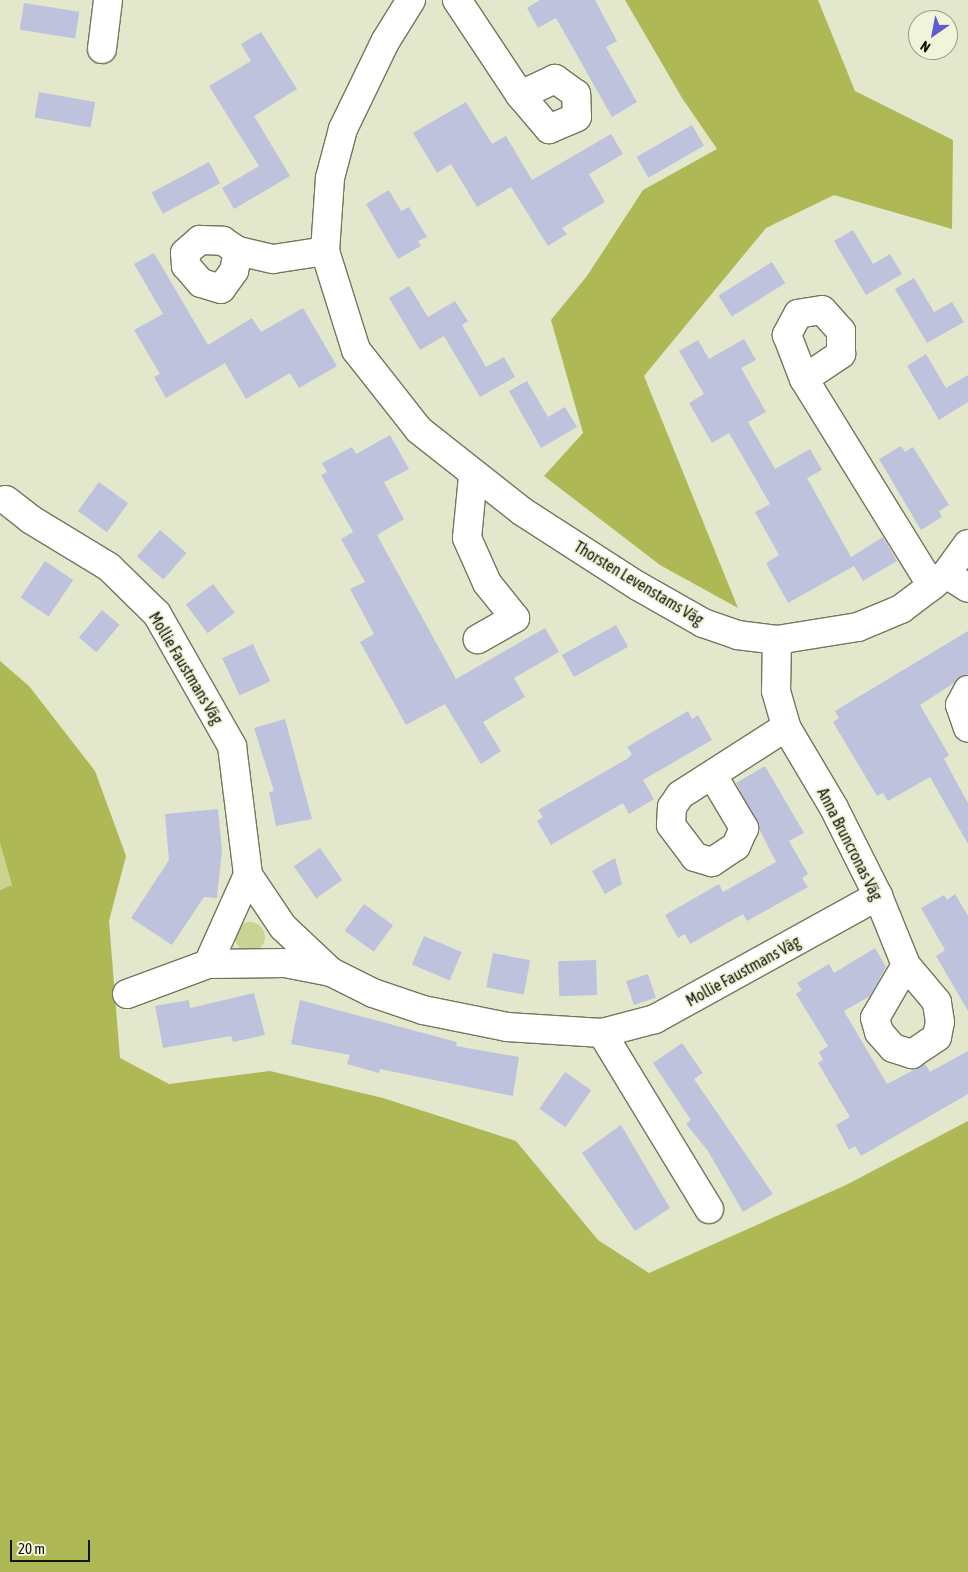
<!DOCTYPE html>
<html>
<head>
<meta charset="utf-8">
<style>
  body { margin:0 }
  #map { position:relative; width:968px; height:1572px; overflow:hidden; background:#e3e8cc; font-family:"Asap Condensed",sans-serif }
  div>[style] { position:absolute }
  .green>* { inset:0; background:#cbd393 }
  .round { border-radius:50% }
  .forest>* { inset:0; background:#aeb854 }
  .building>* { inset:0; background:#bfc2dc; transform-origin:0 0 }
  .roads { filter:drop-shadow(1px 0 #73775e) drop-shadow(-1px 0 #73775e) drop-shadow(0 1px #73775e) drop-shadow(0 -1px #73775e) }
  .minor>* { height:28px; margin:-14px; padding:0 14px; transform-origin:14px; border-radius:14px; background:#fff }
  span { translate:-50% -50%; white-space:nowrap; text-align:center; line-height:1.15; -webkit-text-stroke:4px #f0f5d9; paint-order:stroke }
  .street-label { font-size:16px; color:#13140a }
  .north { position:absolute; left:908px; top:10px; width:50px; height:50px; box-sizing:border-box; background:#f0f5d9; border:1px solid #989b86; border-radius:50%; rotate:213deg; font-size:14px; font-weight:700; line-height:20px; text-align:center; color:#13140a }
  .north::after { content:''; display:block; margin:auto; width:18px; height:22px; background:#605cd4; clip-path:polygon(50% 0,100% 100%,50% 72%,0 100%) }
  .scale { position:absolute; left:10px; top:1540px; width:80px; height:22px; box-sizing:border-box; border:2px solid #13140a; border-top:0; padding-left:6px; font-size:15px; line-height:18px; white-space:nowrap; color:#13140a; -webkit-text-stroke:4px #f0f5d9; paint-order:stroke }
</style>
</head>
<body>
<div id="map">
  <div class="green">
    <div style="clip-path:polygon(0 843px,12px 885px,0 890px)"></div>
    <div class="round" style="left:235px;top:922px;width:30px;height:30px"></div>
  </div>
  <div class="forest">
    <div style="clip-path:polygon(625px 0,818px 0,855px 91px,953px 140px,952px 229px,834px 195px,766px 228px,644px 376px,738px 608px,660px 565px,544px 476px,583px 433px,551px 320px,587px 276px,643px 190px,717px 149px,682px 98px)"></div>
    <div style="clip-path:polygon(0 661px,29px 686px,95px 771px,126px 856px,109px 921px,120px 1058px,169px 1084px,270px 1071px,383px 1098px,516px 1141px,598px 1240px,649px 1273px,846px 1185px,968px 1121px,968px 1572px,0 1572px,0 890px,12px 885px,0 843px)"></div>
  </div>
  <div class="building">
    <div style="clip-path:polygon(540px 0,595px 0,617px 41px,606px 47px,637px 102px,612px 117px,556px 18px,538px 28px,527px 8px)"></div>
    <div style="left:24px;top:3px;width:56px;height:27px;rotate:9deg"></div>
    <div style="clip-path:polygon(261px 32px,297px 89px,254px 116px,290px 176px,234px 209px,222px 188px,259px 166px,209px 86px,251px 61px,241px 44px)"></div>
    <div style="left:39px;top:92px;width:57px;height:26px;rotate:10deg"></div>
    <div style="clip-path:polygon(466px 102px,492px 144px,506px 136px,532px 180px,611px 134px,623px 154px,589px 174px,605px 202px,562px 228px,567px 234px,548px 246px,511px 187px,477px 207px,451px 164px,437px 173px,413px 133px)"></div>
    <div style="left:692px;top:125px;width:24px;height:64px;rotate:60deg"></div>
    <div style="left:209px;top:162px;width:24px;height:65px;rotate:62deg"></div>
    <div style="clip-path:polygon(389px 190px,401px 211px,409px 207px,427px 237px,418px 241px,421px 246px,398px 259px,366px 204px)"></div>
    <div style="clip-path:polygon(853px 230px,873px 264px,890px 254px,902px 274px,866px 295px,834px 241px)"></div>
    <div style="clip-path:polygon(154px 253px,208px 345px,252px 318px,261px 332px,303px 308px,337px 366px,299px 388px,290px 373px,246px 399px,225px 363px,166px 398px,154px 377px,160px 374px,134px 330px,163px 314px,134px 264px)"></div>
    <div style="left:772px;top:262px;width:25px;height:63px;rotate:58deg"></div>
    <div style="clip-path:polygon(914px 278px,934px 312px,952px 302px,964px 322px,927px 343px,895px 289px)"></div>
    <div style="clip-path:polygon(409px 286px,428px 317px,455px 301px,468px 321px,462px 325px,486px 367px,504px 357px,515px 377px,480px 397px,444px 336px,420px 350px,389px 298px)"></div>
    <div style="clip-path:polygon(744px 339px,756px 360px,741px 368px,766px 412px,748px 422px,775px 469px,810px 449px,822px 470px,807px 478px,851px 557px,883px 537px,897px 561px,863px 581px,854px 566px,788px 603px,766px 563px,779px 555px,755px 512px,770px 504px,729px 433px,712px 443px,689px 403px,704px 394px,679px 351px,698px 340px,709px 359px)"></div>
    <div style="clip-path:polygon(926px 354px,946px 388px,968px 375px,968px 402px,939px 420px,907px 366px)"></div>
    <div style="clip-path:polygon(527px 381px,548px 417px,565px 407px,577px 427px,541px 448px,509px 391px)"></div>
    <div style="clip-path:polygon(390px 435px,409px 469px,384px 482px,404px 519px,377px 535px,456px 679px,545px 628px,559px 652px,514px 678px,525px 697px,483px 722px,501px 751px,481px 764px,445px 704px,406px 725px,360px 642px,374px 634px,350px 589px,365px 582px,341px 539px,353px 532px,321px 475px,327px 472px,322px 463px,352px 447px,356px 454px)"></div>
    <div style="clip-path:polygon(901px 446px,905px 452px,913px 447px,949px 505px,939px 511px,942px 517px,921px 530px,879px 459px)"></div>
    <div style="left:99px;top:482px;width:36px;height:36px;rotate:36deg"></div>
    <div style="left:160px;top:530px;width:35px;height:35px;rotate:41deg"></div>
    <div style="left:45px;top:561px;width:34px;height:44px;rotate:34deg"></div>
    <div style="left:213px;top:584px;width:36px;height:34px;rotate:53deg"></div>
    <div style="left:102px;top:610px;width:23px;height:36px;rotate:40deg"></div>
    <div style="left:616px;top:625px;width:25px;height:62px;rotate:61deg"></div>
    <div style="clip-path:polygon(968px 631px,968px 674px,920px 705px,949px 755px,944px 759px,968px 803px,968px 844px,930px 777px,888px 801px,883px 793px,877px 796px,833px 722px,839px 718px,835px 711px)"></div>
    <div style="left:253px;top:644px;width:41px;height:34px;rotate:65deg"></div>
    <div style="clip-path:polygon(688px 711px,692px 719px,698px 715px,712px 740px,643px 780px,654px 799px,629px 814px,623px 803px,551px 845px,537px 821px,543px 817px,538px 810px,627px 759px,632px 754px,627px 747px)"></div>
    <div style="clip-path:polygon(285px 719px,312px 819px,276px 826px,269px 792px,274px 791px,254px 728px)"></div>
    <div style="clip-path:polygon(765px 766px,804px 833px,789px 841px,808px 874px,802px 878px,808px 887px,747px 921px,743px 914px,690px 944px,685px 934px,678px 938px,665px 915px,719px 884px,723px 892px,776px 862px,736px 783px)"></div>
    <div style="clip-path:polygon(218px 809px,222px 850px,217px 898px,204px 897px,172px 945px,131px 918px,169px 860px,165px 814px)"></div>
    <div style="left:320px;top:848px;width:39px;height:32px;rotate:55deg"></div>
    <div style="clip-path:polygon(615px 858px,622px 884px,605px 894px,592px 871px)"></div>
    <div style="clip-path:polygon(955px 894px,968px 916px,968px 1011px,936px 956px,945px 950px,921px 908px,944px 895px,947px 900px)"></div>
    <div style="left:364px;top:904px;width:36px;height:33px;rotate:36deg"></div>
    <div style="left:424px;top:936px;width:41px;height:31px;rotate:23deg"></div>
    <div style="clip-path:polygon(875px 948px,886px 967px,870px 996px,844px 1011px,887px 1084px,925px 1064px,930px 1072px,968px 1051px,968px 1094px,861px 1156px,855px 1146px,849px 1150px,836px 1125px,850px 1117px,818px 1063px,823px 1060px,819px 1052px,828px 1046px,796px 994px,802px 990px,797px 983px,829px 964px,834px 973px)"></div>
    <div style="left:493px;top:953px;width:38px;height:35px;rotate:11deg"></div>
    <div style="left:596px;top:960px;width:35px;height:38px;rotate:88deg"></div>
    <div style="left:648px;top:974px;width:25px;height:23px;rotate:72deg"></div>
    <div style="clip-path:polygon(254px 993px,265px 1035px,233px 1042px,231px 1036px,163px 1048px,155px 1006px,189px 1000px,190px 1008px)"></div>
    <div style="clip-path:polygon(300px 1000px,457px 1042px,456px 1046px,519px 1057px,513px 1096px,380px 1069px,379px 1073px,347px 1064px,350px 1055px,291px 1044px)"></div>
    <div style="clip-path:polygon(682px 1043px,703px 1073px,694px 1079px,773px 1194px,743px 1212px,708px 1151px,686px 1124px,691px 1120px,653px 1063px)"></div>
    <div style="left:565px;top:1072px;width:32px;height:45px;rotate:35deg"></div>
    <div style="clip-path:polygon(621px 1125px,670px 1208px,635px 1231px,582px 1153px)"></div>
  </div>
  <div class="roads">
    <div class="minor">
      <div style="left:411px;top:0;width:49px;rotate:121.8deg"></div>
      <div style="left:385px;top:42px;width:97px;rotate:115.8deg"></div>
      <div style="left:343px;top:129px;width:51px;rotate:104.9deg"></div>
      <div style="left:330px;top:178px;width:73px;rotate:93.9deg"></div>
      <div style="left:325px;top:251px;width:104px;rotate:72.6deg"></div>
      <div style="left:356px;top:350px;width:102px;rotate:51.8deg"></div>
      <div style="left:419px;top:430px;width:132px;rotate:38.3deg"></div>
      <div style="left:523px;top:512px;width:137px;rotate:32.8deg"></div>
      <div style="left:638px;top:586px;width:75px;rotate:29.6deg"></div>
      <div style="left:703px;top:623px;width:36px;rotate:19deg"></div>
      <div style="left:737px;top:635px;width:40px;rotate:7.1deg"></div>
      <div style="left:777px;top:640px;width:82px;rotate:-9.1deg"></div>
      <div style="left:858px;top:627px;width:47px;rotate:-22.7deg"></div>
      <div style="left:901px;top:609px;width:39px;rotate:-37deg"></div>
      <div style="left:932px;top:586px;width:18px;rotate:-41deg"></div>
      <div style="left:946px;top:574px;width:37px;rotate:-54deg"></div>
      <div style="left:457px;top:0;width:114px;rotate:56.4deg"></div>
      <div style="left:520px;top:95px;width:45px;rotate:49.5deg"></div>
      <div style="left:549px;top:129px;width:30px;rotate:-23deg"></div>
      <div style="left:577px;top:117px;width:23px;rotate:-92deg"></div>
      <div style="left:576px;top:94px;width:26px;rotate:-144deg"></div>
      <div style="left:555px;top:79px;width:38px;rotate:155deg"></div>
      <div style="left:102px;top:49px;width:49px;rotate:-83deg"></div>
      <div style="left:238px;top:251px;width:20px;rotate:101deg"></div>
      <div style="left:234px;top:271px;width:22px;rotate:126deg"></div>
      <div style="left:221px;top:289px;width:21px;rotate:-163deg"></div>
      <div style="left:201px;top:283px;width:23px;rotate:-131deg"></div>
      <div style="left:186px;top:266px;width:13px;rotate:-94deg"></div>
      <div style="left:185px;top:253px;width:20px;rotate:-41deg"></div>
      <div style="left:200px;top:240px;width:23px;rotate:2deg"></div>
      <div style="left:223px;top:241px;width:18px;rotate:34deg"></div>
      <div style="left:238px;top:251px;width:36px;rotate:13deg"></div>
      <div style="left:273px;top:259px;width:53px;rotate:-8.7deg"></div>
      <div style="left:804px;top:379px;width:45px;rotate:-34deg"></div>
      <div style="left:841px;top:354px;width:23px;rotate:-90deg"></div>
      <div style="left:841px;top:331px;width:28px;rotate:-132deg"></div>
      <div style="left:822px;top:310px;width:24px;rotate:171deg"></div>
      <div style="left:798px;top:314px;width:24px;rotate:118deg"></div>
      <div style="left:787px;top:335px;width:47px;rotate:68.9deg"></div>
      <div style="left:804px;top:379px;width:243px;rotate:58.3deg"></div>
      <div style="left:473px;top:476px;width:62px;rotate:95.5deg"></div>
      <div style="left:467px;top:538px;width:49px;rotate:66deg"></div>
      <div style="left:487px;top:583px;width:45px;rotate:51.3deg"></div>
      <div style="left:515px;top:618px;width:43px;rotate:150.4deg"></div>
      <div style="left:6px;top:500px;width:31px;rotate:38deg"></div>
      <div style="left:30px;top:519px;width:92px;rotate:31.3deg"></div>
      <div style="left:109px;top:567px;width:67px;rotate:44.4deg"></div>
      <div style="left:157px;top:614px;width:152px;rotate:60.4deg"></div>
      <div style="left:232px;top:746px;width:130px;rotate:82.9deg"></div>
      <div style="left:248px;top:875px;width:63px;rotate:56.1deg"></div>
      <div style="left:283px;top:927px;width:66px;rotate:43.2deg"></div>
      <div style="left:331px;top:972px;width:47px;rotate:26.6deg"></div>
      <div style="left:373px;top:993px;width:53px;rotate:18.8deg"></div>
      <div style="left:423px;top:1010px;width:86px;rotate:11.4deg"></div>
      <div style="left:507px;top:1027px;width:95px;rotate:3.6deg"></div>
      <div style="left:602px;top:1033px;width:55px;rotate:-14.8deg"></div>
      <div style="left:655px;top:1019px;width:255px;rotate:-28.9deg"></div>
      <div style="left:946px;top:574px;width:26px;rotate:32deg"></div>
      <div style="left:777px;top:640px;width:51px;rotate:91.1deg"></div>
      <div style="left:776px;top:691px;width:37px;rotate:74deg"></div>
      <div style="left:786px;top:727px;width:94px;rotate:59.3deg"></div>
      <div style="left:834px;top:808px;width:98px;rotate:63.4deg"></div>
      <div style="left:878px;top:896px;width:74px;rotate:67.9deg"></div>
      <div style="left:906px;top:965px;width:61px;rotate:120.3deg"></div>
      <div style="left:875px;top:1018px;width:15px;rotate:74deg"></div>
      <div style="left:879px;top:1032px;width:21px;rotate:49deg"></div>
      <div style="left:893px;top:1048px;width:20px;rotate:18deg"></div>
      <div style="left:912px;top:1054px;width:30px;rotate:-34deg"></div>
      <div style="left:937px;top:1037px;width:15px;rotate:-79deg"></div>
      <div style="left:940px;top:1022px;width:20px;rotate:-99deg"></div>
      <div style="left:937px;top:1002px;width:48px;rotate:-130deg"></div>
      <div style="left:968px;top:690px;width:17px;rotate:118deg"></div>
      <div style="left:960px;top:705px;width:24px;rotate:71deg"></div>
      <div style="left:713px;top:776px;width:61px;rotate:59.2deg"></div>
      <div style="left:744px;top:828px;width:20px;rotate:114deg"></div>
      <div style="left:736px;top:846px;width:29px;rotate:146deg"></div>
      <div style="left:712px;top:862px;width:18px;rotate:-164deg"></div>
      <div style="left:695px;top:857px;width:40px;rotate:-127deg"></div>
      <div style="left:671px;top:825px;width:18px;rotate:-87deg"></div>
      <div style="left:672px;top:807px;width:14px;rotate:-56deg"></div>
      <div style="left:680px;top:795px;width:126px;rotate:-32.7deg"></div>
      <div style="left:208px;top:964px;width:98px;rotate:-65.8deg"></div>
      <div style="left:127px;top:994px;width:86px;rotate:-20.3deg"></div>
      <div style="left:208px;top:964px;width:77px;rotate:-0.7deg"></div>
      <div style="left:285px;top:963px;width:47px;rotate:11.1deg"></div>
      <div style="left:602px;top:1033px;width:206px;rotate:58.7deg"></div>
    </div>
  </div>
  <div class="street-label">
    <span style="left:639px;top:583px;rotate:31deg">Thorsten Levenstams Väg</span>
    <span style="left:186px;top:668px;rotate:59deg">Mollie Faustmans Väg</span>
    <span style="left:850px;top:844px;rotate:63deg">Anna Bruncronas Väg</span>
    <span style="left:743px;top:971px;rotate:-29deg">Mollie Faustmans Väg</span>
  </div>
  <div class="north">N</div>
  <div class="scale">20 m</div>
</div>
</body>
</html>
